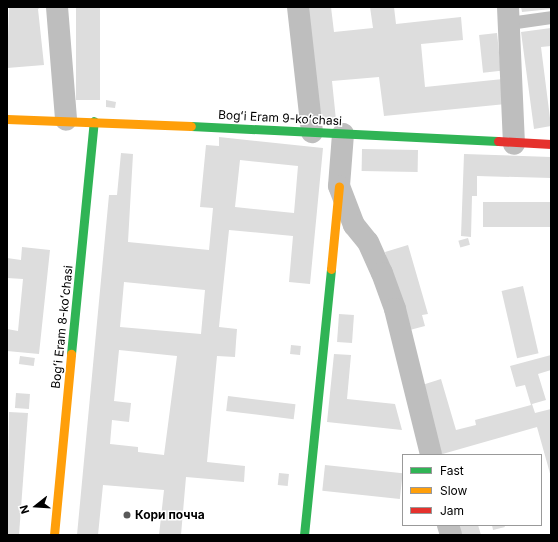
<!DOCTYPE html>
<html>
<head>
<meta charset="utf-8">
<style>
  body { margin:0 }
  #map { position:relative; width:558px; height:542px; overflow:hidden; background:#fff; font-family:Inter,sans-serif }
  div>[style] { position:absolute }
  .building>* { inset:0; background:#ddd; transform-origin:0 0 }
  .lane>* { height:13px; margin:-6.5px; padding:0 6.5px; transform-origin:6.5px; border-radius:6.5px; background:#bebebe }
  .street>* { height:22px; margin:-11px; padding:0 11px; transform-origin:11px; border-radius:11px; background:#bebebe }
  .fast>* { height:9px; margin:-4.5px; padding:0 4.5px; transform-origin:4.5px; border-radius:4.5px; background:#30b455 }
  .slow>* { height:9px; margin:-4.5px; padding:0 4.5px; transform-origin:4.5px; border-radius:4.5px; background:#ff9f0a }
  .jam>* { height:9px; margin:-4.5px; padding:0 4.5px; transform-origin:4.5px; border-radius:4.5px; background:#e5322d }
  .dots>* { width:11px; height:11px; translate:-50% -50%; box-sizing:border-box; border:2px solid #fff; border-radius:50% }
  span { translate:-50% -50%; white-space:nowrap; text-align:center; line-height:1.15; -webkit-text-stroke:3px #fff; paint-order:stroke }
  .street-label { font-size:12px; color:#000 }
  .poi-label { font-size:12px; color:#000; font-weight:700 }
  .left { translate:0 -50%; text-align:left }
  .frame { position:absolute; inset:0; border:8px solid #000; pointer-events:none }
  .legend { position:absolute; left:402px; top:454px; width:140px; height:72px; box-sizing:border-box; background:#fff; border:1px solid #999; margin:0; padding:5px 7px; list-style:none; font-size:12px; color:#000 }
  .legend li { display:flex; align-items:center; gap:8px; height:20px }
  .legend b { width:20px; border:1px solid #999 }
  .north { position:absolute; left:16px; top:486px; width:40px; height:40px; -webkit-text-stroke:3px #fff; paint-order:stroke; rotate:253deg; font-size:11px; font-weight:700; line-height:16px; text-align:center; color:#000 }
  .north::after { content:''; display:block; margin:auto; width:14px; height:18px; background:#000; clip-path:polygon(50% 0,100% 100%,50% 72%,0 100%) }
</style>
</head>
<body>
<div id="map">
  <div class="building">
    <div style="clip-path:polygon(9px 7px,41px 7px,38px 9px,44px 65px,7px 68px)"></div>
    <div style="left:76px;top:7px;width:24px;height:93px"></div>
    <div style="clip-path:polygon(302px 7px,331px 7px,334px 32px,373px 28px,370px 7px,394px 7px,396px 24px,461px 17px,463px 40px,421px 44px,425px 87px,503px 79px,506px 104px,384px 116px,379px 77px,332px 81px,336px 120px,314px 122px)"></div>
    <div style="clip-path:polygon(521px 7px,551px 7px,551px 9px,522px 12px)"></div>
    <div style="clip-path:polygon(551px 28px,551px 46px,541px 47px,551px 126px,534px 129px,521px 32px)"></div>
    <div style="left:497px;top:33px;width:38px;height:18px;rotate:84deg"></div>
    <div style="clip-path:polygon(106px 100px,116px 102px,115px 108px,106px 107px)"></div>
    <div style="clip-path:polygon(evenodd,219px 137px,323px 148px,310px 284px,289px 282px,293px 236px,229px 230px,219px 327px,237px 329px,236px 342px,235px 357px,217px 356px,207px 462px,245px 466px,244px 482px,186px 477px,181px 535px,159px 535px,164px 490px,103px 485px,98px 535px,77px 535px,109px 195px,117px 195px,121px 153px,133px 154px,128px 242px,209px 250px,213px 208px,200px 207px,206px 145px,219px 146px,219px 137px,240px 160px,298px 166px,294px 213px,235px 207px,240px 160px,219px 137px,124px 282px,205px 290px,201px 334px,120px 327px,124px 282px,219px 137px,119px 350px,177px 356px,164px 455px,138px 452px,138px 447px,110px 444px,112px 420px,129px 422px,131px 403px,114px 401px,119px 350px)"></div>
    <div style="left:362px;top:149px;width:56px;height:22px;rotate:1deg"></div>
    <div style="clip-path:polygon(464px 154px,551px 157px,551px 178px,477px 176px,477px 196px,472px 196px,471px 237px,461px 236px)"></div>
    <div style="left:551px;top:202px;width:25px;height:68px;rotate:90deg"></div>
    <div style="left:468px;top:238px;width:7px;height:10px;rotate:74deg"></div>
    <div style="clip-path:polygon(408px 245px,428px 314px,422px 315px,425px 326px,406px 331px,385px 252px)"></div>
    <div style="clip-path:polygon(22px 247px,50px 250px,39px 354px,7px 351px,7px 329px,18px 331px,23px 279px,7px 278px,7px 258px,21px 260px)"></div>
    <div style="left:523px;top:286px;width:69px;height:22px;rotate:77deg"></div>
    <div style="left:339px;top:314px;width:15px;height:28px;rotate:4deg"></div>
    <div style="left:291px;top:345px;width:10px;height:9px;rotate:6deg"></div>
    <div style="clip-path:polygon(334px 354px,351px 355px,347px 399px,395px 404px,402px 430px,327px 422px)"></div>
    <div style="clip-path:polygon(551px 355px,551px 370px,538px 374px,546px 400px,532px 404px,535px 413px,551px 409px,551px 477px,537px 427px,439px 455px,419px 386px,441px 379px,456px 430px,476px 425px,475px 420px,531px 405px,525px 385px,516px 387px,510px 366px)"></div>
    <div style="left:20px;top:356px;width:15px;height:8px;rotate:8deg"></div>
    <div style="left:16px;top:393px;width:14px;height:15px;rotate:4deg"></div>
    <div style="left:228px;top:396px;width:68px;height:15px;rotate:7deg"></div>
    <div style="clip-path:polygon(9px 412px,28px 413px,19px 535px,7px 535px)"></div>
    <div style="left:325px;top:465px;width:78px;height:26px;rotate:6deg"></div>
    <div style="left:279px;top:473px;width:10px;height:12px;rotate:6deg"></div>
    <div style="clip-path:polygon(457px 525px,478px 525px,481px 535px,460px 535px)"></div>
    <div style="clip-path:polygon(492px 525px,504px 525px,505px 527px,493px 530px)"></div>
  </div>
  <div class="lane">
    <div style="left:509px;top:23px;width:42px;rotate:-8.1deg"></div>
  </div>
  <div class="street">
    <div style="left:57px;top:7px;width:113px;rotate:85.4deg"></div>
    <div style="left:298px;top:7px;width:126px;rotate:83.6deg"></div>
    <div style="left:508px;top:7px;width:137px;rotate:87.5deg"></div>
    <div style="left:343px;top:134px;width:52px;rotate:94.4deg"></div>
    <div style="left:339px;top:186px;width:42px;rotate:69deg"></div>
    <div style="left:354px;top:225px;width:22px;rotate:51deg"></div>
    <div style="left:368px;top:242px;width:34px;rotate:66deg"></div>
    <div style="left:382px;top:273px;width:38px;rotate:70deg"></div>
    <div style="left:395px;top:309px;width:150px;rotate:76.1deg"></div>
    <div style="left:448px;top:525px;width:10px;rotate:73deg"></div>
  </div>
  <div class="fast">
    <div style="left:191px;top:126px;width:307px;rotate:2.8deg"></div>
    <div style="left:71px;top:354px;width:234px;rotate:-84.4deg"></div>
    <div style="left:304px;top:535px;width:267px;rotate:-84.2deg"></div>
  </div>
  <div class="slow">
    <div style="left:7px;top:119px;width:184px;rotate:2.2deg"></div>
    <div style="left:331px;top:269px;width:83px;rotate:-84.5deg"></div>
    <div style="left:54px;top:535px;width:182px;rotate:-84.6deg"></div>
  </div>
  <div class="jam">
    <div style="left:498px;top:141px;width:53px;rotate:3.2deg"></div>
  </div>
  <div class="dots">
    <div style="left:127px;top:515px;background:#595959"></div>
  </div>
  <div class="street-label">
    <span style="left:280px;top:118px;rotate:3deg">Bogʻi Eram 9-koʻchasi</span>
    <span style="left:62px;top:327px;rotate:-84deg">Bogʻi Eram 8-koʻchasi</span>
  </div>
  <div class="poi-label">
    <span class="left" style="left:135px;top:515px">Кори почча</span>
  </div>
  <div class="frame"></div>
  <ul class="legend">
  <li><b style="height:5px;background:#30b455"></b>Fast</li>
  <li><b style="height:5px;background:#ff9f0a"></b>Slow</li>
  <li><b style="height:5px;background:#e5322d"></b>Jam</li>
  </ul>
  <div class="north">N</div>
</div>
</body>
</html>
